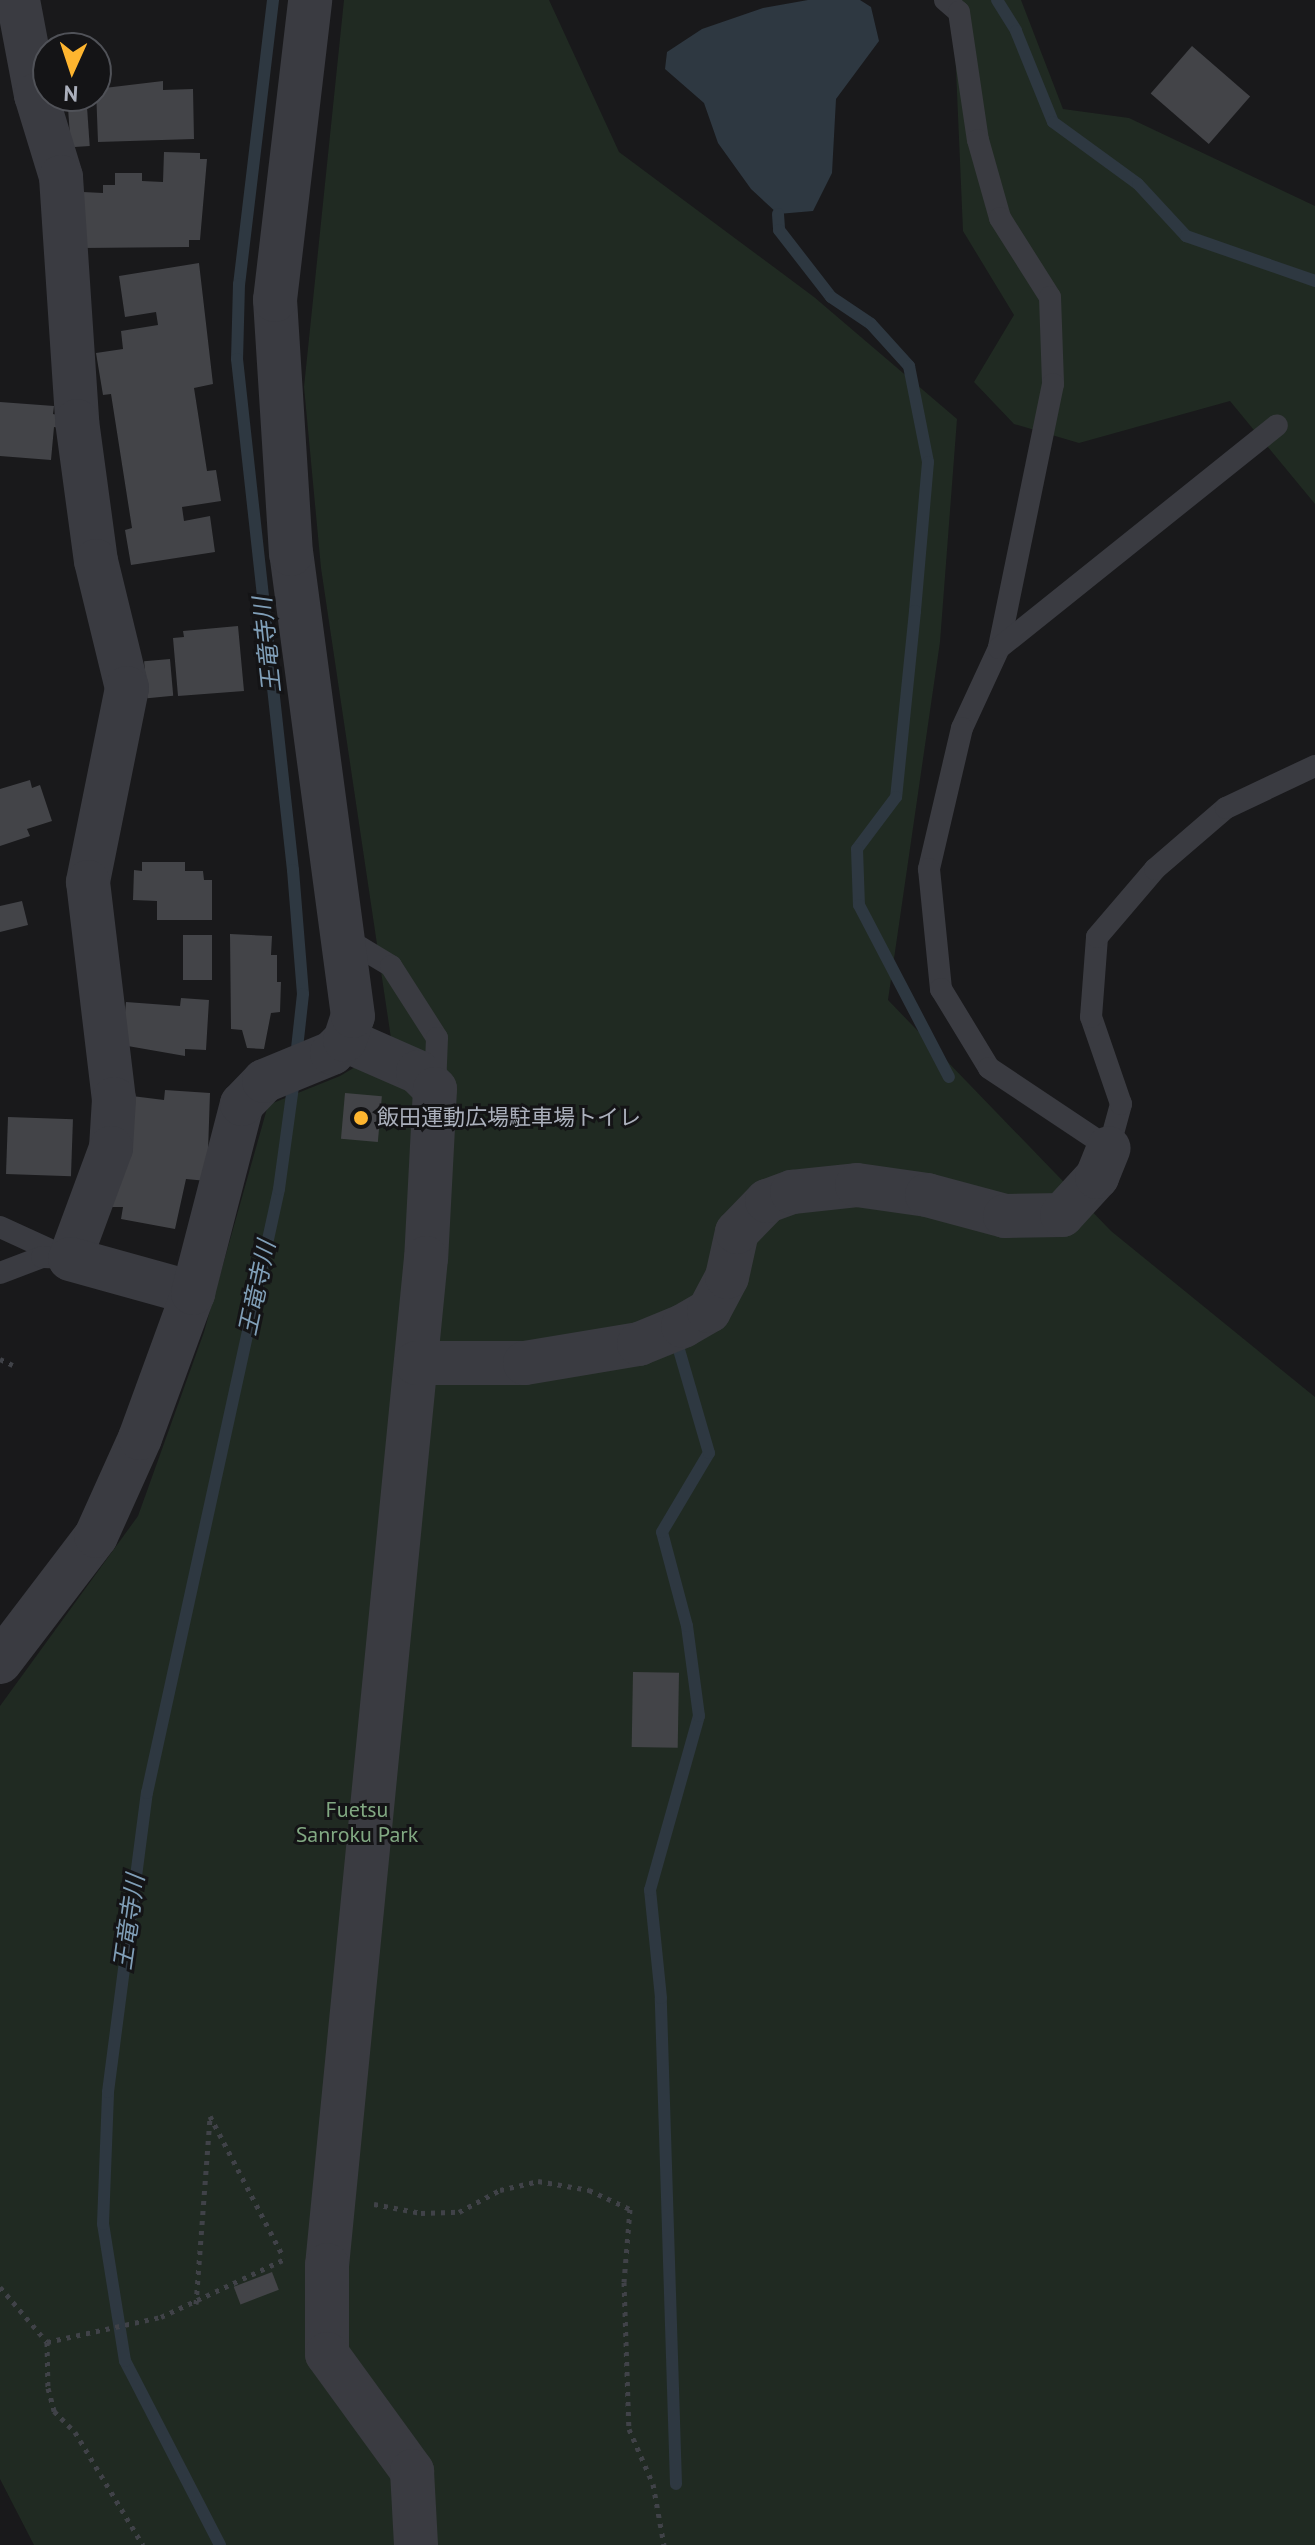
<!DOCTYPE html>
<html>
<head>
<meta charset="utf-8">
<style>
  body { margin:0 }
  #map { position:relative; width:1315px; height:2545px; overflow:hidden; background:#19191b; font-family:"PT Sans","Noto Sans JP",sans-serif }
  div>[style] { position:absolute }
  .green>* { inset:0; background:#202a22 }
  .water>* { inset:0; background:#2e3841 }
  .stream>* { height:12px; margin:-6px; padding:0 6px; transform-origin:6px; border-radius:6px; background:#2e3841 }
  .building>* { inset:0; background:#434448; transform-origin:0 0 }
  .path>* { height:5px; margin-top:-2.5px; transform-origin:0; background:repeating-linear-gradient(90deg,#404248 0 4px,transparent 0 10px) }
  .lane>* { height:22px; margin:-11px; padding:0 11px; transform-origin:11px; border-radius:11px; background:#3a3b41 }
  .street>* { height:44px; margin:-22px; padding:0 22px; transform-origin:22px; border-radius:22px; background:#3a3b41 }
  .dots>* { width:22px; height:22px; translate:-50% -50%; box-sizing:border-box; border:4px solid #141416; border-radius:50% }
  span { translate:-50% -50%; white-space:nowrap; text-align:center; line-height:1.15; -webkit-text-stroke:6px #141416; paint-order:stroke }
  .poi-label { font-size:22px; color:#abb0bc }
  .left { translate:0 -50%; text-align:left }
  .park-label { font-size:22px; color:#81a882 }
  .water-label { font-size:24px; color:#809fb8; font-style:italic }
  .north { position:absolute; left:32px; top:32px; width:80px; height:80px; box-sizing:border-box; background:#141416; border:2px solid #505258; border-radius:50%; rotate:183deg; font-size:22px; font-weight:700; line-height:32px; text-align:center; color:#abb0bc }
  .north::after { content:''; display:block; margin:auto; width:28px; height:36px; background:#feb52f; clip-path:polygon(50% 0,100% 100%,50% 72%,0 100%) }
</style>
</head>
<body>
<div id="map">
  <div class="green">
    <div style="clip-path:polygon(344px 0,549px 0,619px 152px,814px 297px,957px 419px,940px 642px,888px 1000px,1111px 1231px,1315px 1397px,1315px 2545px,34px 2545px,0 2479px,0 1706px,138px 1516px,204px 1332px,268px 1105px,340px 1076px,392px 1045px,321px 568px,304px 387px)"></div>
    <div style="clip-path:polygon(953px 0,1021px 0,1063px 109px,1129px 118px,1315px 206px,1315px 504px,1230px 401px,1079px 443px,1014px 424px,974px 382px,1014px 315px,963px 231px)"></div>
  </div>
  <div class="water">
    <div style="clip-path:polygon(808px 0,860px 0,871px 7px,879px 41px,836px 99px,832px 173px,813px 211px,778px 214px,751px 189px,718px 143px,704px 103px,665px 69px,667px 52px,702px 29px,763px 8px)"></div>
  </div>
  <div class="stream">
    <div style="left:273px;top:0;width:286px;rotate:96.8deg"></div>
    <div style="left:239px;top:284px;width:75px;rotate:91.5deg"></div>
    <div style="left:237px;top:359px;width:514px;rotate:83.75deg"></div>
    <div style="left:293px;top:870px;width:124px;rotate:85.4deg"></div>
    <div style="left:303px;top:994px;width:63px;rotate:96.3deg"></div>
    <div style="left:997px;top:0;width:36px;rotate:58deg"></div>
    <div style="left:1016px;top:31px;width:98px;rotate:67.9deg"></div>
    <div style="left:1053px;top:122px;width:105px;rotate:36.1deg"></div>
    <div style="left:1138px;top:184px;width:71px;rotate:47.3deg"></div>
    <div style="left:1186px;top:236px;width:137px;rotate:19.2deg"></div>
    <div style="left:778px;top:214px;width:16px;rotate:86deg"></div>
    <div style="left:779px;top:230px;width:85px;rotate:52.2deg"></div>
    <div style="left:831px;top:297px;width:48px;rotate:34deg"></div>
    <div style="left:871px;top:324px;width:57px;rotate:47.9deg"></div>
    <div style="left:909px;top:366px;width:98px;rotate:78.8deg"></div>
    <div style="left:928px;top:462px;width:150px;rotate:95deg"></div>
    <div style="left:915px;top:611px;width:187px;rotate:95.8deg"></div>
    <div style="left:896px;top:797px;width:65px;rotate:126.9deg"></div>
    <div style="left:857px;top:849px;width:56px;rotate:88deg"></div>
    <div style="left:859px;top:905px;width:194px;rotate:62.4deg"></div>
    <div style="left:676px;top:2484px;width:486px;rotate:-91.8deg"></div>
    <div style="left:661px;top:1998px;width:109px;rotate:-95.8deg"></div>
    <div style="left:650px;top:1890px;width:181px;rotate:-74.3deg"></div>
    <div style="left:699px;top:1716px;width:91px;rotate:-97.6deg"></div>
    <div style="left:687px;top:1626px;width:97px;rotate:-104.9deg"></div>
    <div style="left:662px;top:1532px;width:92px;rotate:-59.3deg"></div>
    <div style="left:709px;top:1453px;width:107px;rotate:-106.2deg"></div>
    <div style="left:220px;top:2545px;width:207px;rotate:-117.3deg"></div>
    <div style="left:125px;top:2361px;width:139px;rotate:-99.1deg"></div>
    <div style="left:103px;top:2224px;width:132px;rotate:-87.8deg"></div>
    <div style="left:108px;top:2092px;width:302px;rotate:-82.6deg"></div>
    <div style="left:147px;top:1793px;width:618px;rotate:-77.67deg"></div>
    <div style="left:279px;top:1189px;width:111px;rotate:-82.2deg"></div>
  </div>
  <div class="building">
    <div style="left:1192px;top:46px;width:77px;height:63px;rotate:41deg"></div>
    <div style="clip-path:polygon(163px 81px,163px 90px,193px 89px,194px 139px,98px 142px,96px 89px)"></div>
    <div style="left:87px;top:107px;width:39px;height:19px;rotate:86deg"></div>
    <div style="clip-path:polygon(164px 152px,200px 153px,200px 159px,207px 159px,200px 240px,189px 240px,189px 247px,81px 248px,83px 192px,103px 193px,103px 185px,115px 185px,115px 173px,142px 173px,142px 181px,163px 182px)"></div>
    <div style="clip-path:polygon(199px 263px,213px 384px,194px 388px,207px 471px,216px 470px,221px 501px,182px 507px,184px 521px,210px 516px,215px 552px,131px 565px,125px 530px,132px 528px,111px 394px,103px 395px,96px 353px,123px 349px,121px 331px,158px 325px,156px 312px,125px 317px,119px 276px)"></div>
    <div style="clip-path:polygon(0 402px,54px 406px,53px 414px,62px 416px,60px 428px,54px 427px,51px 460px,0 456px)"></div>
    <div style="clip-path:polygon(238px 626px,244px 691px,178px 696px,173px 638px,184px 637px,183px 631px)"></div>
    <div style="left:170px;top:659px;width:37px;height:26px;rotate:85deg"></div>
    <div style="clip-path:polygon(30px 780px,32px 788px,40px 785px,52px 821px,27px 829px,30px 836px,0 846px,0 789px)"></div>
    <div style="clip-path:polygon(142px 862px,185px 862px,185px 871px,203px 871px,204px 880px,212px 880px,212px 920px,157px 920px,157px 901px,133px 900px,134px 870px,142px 871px)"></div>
    <div style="clip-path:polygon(22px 901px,28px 925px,0 932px,0 906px)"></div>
    <div style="clip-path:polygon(230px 934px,272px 936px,271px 955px,277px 955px,277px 982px,281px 982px,280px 1012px,271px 1013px,264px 1049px,247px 1048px,242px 1030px,231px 1029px)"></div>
    <div style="left:183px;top:935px;width:29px;height:45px"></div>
    <div style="clip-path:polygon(181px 998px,209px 1000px,206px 1050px,185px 1049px,185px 1056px,122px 1045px,126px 1002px,180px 1006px)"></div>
    <div style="clip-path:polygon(165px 1090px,210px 1093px,207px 1181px,186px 1179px,175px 1229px,121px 1219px,123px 1207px,112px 1207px,132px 1096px,164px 1100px)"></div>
    <div style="left:345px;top:1093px;width:37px;height:46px;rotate:5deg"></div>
    <div style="left:8px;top:1117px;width:65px;height:57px;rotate:2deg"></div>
    <div style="left:633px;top:1672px;width:46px;height:75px;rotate:1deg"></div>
    <div style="left:272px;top:2272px;width:19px;height:41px;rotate:69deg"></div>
  </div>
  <div class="path">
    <div style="left:0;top:1359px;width:14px;rotate:25deg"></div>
    <div style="left:374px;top:2204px;width:48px;rotate:10.8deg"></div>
    <div style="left:421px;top:2213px;width:38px;rotate:-2deg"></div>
    <div style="left:459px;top:2212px;width:47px;rotate:-28.2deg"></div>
    <div style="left:500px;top:2190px;width:39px;rotate:-13deg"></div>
    <div style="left:538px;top:2181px;width:52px;rotate:10deg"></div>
    <div style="left:589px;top:2190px;width:45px;rotate:24.9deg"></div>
    <div style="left:630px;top:2209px;width:73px;rotate:94.7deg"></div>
    <div style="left:624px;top:2282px;width:147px;rotate:88.1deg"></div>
    <div style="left:629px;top:2429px;width:60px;rotate:66.4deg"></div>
    <div style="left:653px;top:2484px;width:62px;rotate:79.8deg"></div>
    <div style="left:0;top:2287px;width:72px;rotate:49.5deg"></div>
    <div style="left:47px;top:2342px;width:117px;rotate:-12.4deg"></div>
    <div style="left:161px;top:2317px;width:137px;rotate:-25.1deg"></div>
    <div style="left:196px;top:2304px;width:189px;rotate:-85.7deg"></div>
    <div style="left:210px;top:2116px;width:160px;rotate:62.5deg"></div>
    <div style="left:47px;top:2342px;width:46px;rotate:88.8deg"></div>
    <div style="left:48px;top:2388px;width:24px;rotate:75deg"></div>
    <div style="left:54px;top:2411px;width:30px;rotate:45deg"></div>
    <div style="left:75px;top:2432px;width:132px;rotate:59deg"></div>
  </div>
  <div class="lane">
    <div style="left:945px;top:0;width:18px;rotate:41deg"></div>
    <div style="left:959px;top:12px;width:129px;rotate:81.6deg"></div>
    <div style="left:978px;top:140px;width:81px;rotate:74.2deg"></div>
    <div style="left:1000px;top:218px;width:93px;rotate:57.7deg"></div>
    <div style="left:1050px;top:297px;width:87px;rotate:88deg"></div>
    <div style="left:1053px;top:384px;width:269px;rotate:101.6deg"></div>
    <div style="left:999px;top:648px;width:88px;rotate:114.8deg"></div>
    <div style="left:962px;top:728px;width:145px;rotate:103.2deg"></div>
    <div style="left:929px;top:869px;width:121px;rotate:84.3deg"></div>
    <div style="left:941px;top:989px;width:92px;rotate:58.7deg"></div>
    <div style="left:989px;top:1068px;width:144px;rotate:33.7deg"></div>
    <div style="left:1109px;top:1148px;width:46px;rotate:-74.7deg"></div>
    <div style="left:1121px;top:1104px;width:92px;rotate:-109deg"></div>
    <div style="left:1091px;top:1017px;width:80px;rotate:-85.7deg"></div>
    <div style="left:1097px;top:937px;width:89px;rotate:-49.5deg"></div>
    <div style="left:1155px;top:869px;width:94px;rotate:-40.7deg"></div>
    <div style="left:1226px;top:808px;width:98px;rotate:-25.3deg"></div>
    <div style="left:999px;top:648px;width:356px;rotate:-38.7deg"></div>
    <div style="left:343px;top:937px;width:56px;rotate:31.1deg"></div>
    <div style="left:391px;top:966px;width:85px;rotate:57.4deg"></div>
    <div style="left:437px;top:1038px;width:49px;rotate:92.3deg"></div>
    <div style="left:0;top:1227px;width:77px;rotate:24.6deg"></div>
    <div style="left:0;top:1273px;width:45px;rotate:-20.9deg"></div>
    <div style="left:42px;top:1257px;width:23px;rotate:2deg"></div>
  </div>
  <div class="street">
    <div style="left:18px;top:0;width:97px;rotate:79.3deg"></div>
    <div style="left:36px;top:95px;width:86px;rotate:73deg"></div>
    <div style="left:61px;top:177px;width:245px;rotate:86.2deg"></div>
    <div style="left:77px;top:421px;width:141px;rotate:82.3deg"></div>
    <div style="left:96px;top:561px;width:131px;rotate:76.3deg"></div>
    <div style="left:127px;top:688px;width:198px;rotate:101.4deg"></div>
    <div style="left:88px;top:882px;width:219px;rotate:83.2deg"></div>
    <div style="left:114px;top:1099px;width:49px;rotate:93.5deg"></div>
    <div style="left:111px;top:1148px;width:118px;rotate:110.3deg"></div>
    <div style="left:70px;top:1259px;width:128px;rotate:15.5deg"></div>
    <div style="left:345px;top:1040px;width:80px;rotate:23.7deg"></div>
    <div style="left:418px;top:1072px;width:24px;rotate:45deg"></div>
    <div style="left:435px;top:1089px;width:169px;rotate:93deg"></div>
    <div style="left:426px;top:1258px;width:1012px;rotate:95.61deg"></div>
    <div style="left:327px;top:2265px;width:89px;rotate:90deg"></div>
    <div style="left:327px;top:2354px;width:145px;rotate:54deg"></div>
    <div style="left:412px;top:2471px;width:74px;rotate:86.9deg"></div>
    <div style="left:416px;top:1363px;width:109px"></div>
    <div style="left:525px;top:1363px;width:116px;rotate:-9.5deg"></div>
    <div style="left:639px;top:1344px;width:48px;rotate:-22.2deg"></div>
    <div style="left:683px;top:1326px;width:30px;rotate:-30deg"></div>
    <div style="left:709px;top:1311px;width:38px;rotate:-62deg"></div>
    <div style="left:727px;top:1277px;width:46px;rotate:-77.5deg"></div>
    <div style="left:737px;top:1232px;width:43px;rotate:-45.9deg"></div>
    <div style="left:767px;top:1201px;width:27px;rotate:-20deg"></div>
    <div style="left:792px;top:1192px;width:65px;rotate:-6.1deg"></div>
    <div style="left:857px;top:1185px;width:71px;rotate:8.1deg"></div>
    <div style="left:927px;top:1195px;width:81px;rotate:15.1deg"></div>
    <div style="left:1005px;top:1216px;width:57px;rotate:-1deg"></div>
    <div style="left:1062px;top:1215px;width:52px;rotate:-47.4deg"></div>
    <div style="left:1097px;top:1177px;width:31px;rotate:-68deg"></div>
    <div style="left:0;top:1662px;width:158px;rotate:-52.7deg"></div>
    <div style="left:96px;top:1536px;width:107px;rotate:-65.8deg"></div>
    <div style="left:140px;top:1438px;width:154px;rotate:-69.9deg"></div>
    <div style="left:193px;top:1293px;width:195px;rotate:-75.5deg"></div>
    <div style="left:242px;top:1104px;width:32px;rotate:-46deg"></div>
    <div style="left:264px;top:1081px;width:74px;rotate:-22.4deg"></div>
    <div style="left:332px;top:1053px;width:18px;rotate:-45deg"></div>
    <div style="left:345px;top:1040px;width:25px;rotate:-72deg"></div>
    <div style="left:353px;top:1016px;width:466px;rotate:-97.6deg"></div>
    <div style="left:291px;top:554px;width:255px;rotate:-93.6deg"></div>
    <div style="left:275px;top:300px;width:302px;rotate:-83.3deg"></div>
  </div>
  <div class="dots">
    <div style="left:361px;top:1118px;background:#feb52f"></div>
  </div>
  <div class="poi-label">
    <span class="left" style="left:377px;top:1118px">飯田運動広場駐車場トイレ</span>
  </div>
  <div class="park-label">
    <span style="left:357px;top:1822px">Fuetsu<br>Sanroku Park</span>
  </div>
  <div class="water-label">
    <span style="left:267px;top:645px;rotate:-96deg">王竜寺川</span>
    <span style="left:257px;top:1288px;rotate:-78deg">王竜寺川</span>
    <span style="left:129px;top:1922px;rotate:-82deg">王竜寺川</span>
  </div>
  <div class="north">N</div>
</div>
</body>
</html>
